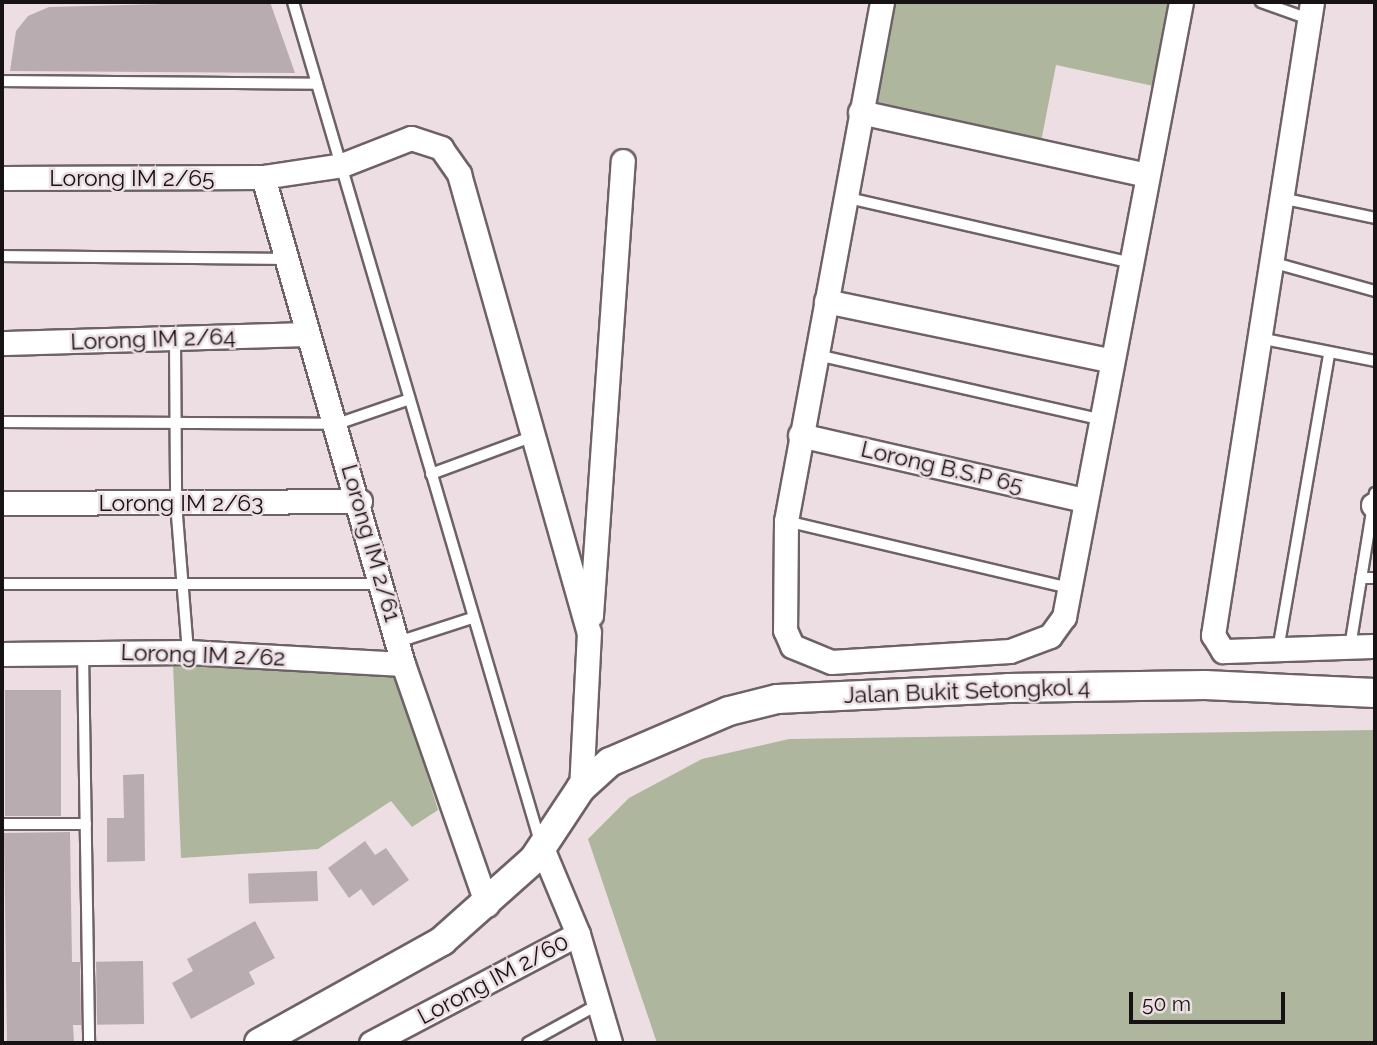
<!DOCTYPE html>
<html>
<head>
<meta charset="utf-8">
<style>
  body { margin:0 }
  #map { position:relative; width:1377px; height:1045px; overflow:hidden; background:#ecdee3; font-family:Raleway,sans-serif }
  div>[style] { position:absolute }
  .green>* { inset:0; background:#aeb69d }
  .building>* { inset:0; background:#b9acb1; transform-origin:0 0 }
  .roads { filter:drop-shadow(2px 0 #6e6266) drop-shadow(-2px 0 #6e6266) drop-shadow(0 2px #6e6266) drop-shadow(0 -2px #6e6266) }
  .service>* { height:10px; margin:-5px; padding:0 5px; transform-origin:5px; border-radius:5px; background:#fff }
  .minor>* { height:23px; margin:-11.5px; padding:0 11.5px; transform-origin:11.5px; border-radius:11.5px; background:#fff }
  .tertiary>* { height:28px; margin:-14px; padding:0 14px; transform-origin:14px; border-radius:14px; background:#fff }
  span { translate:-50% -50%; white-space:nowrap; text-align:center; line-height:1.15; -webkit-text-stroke:5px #ecdee3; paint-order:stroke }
  .street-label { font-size:23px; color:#171214 }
  .frame { position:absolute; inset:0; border:4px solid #171214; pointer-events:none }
  .scale { position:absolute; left:1129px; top:992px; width:156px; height:32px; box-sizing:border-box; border:4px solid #171214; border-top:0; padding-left:9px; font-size:21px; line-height:24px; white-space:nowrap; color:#171214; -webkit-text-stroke:5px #ecdee3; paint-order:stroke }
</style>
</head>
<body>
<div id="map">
  <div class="green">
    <div style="clip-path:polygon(882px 2px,1172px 2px,1158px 87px,1056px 65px,1039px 152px,860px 112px)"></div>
    <div style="clip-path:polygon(173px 664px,395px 671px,438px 810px,412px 827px,391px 801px,318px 849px,181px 858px)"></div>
    <div style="clip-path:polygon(1375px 730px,1375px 1043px,657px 1043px,588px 839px,629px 798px,702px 759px,789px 739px)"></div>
  </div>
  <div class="building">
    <div style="clip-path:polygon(243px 2px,270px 2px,295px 73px,10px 71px,16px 31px,28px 16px,49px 7px)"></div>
    <div style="left:5px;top:690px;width:56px;height:126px"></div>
    <div style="clip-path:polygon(144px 774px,145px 861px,107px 862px,107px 818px,124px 818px,123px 775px)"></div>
    <div style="clip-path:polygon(70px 832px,72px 962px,80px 962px,81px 1025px,73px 1025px,74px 1043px,7px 1043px,4px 833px)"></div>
    <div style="clip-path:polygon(365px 841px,375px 855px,386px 848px,409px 880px,373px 906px,361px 889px,349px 898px,328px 868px)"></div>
    <div style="left:317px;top:871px;width:30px;height:69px;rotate:88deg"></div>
    <div style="clip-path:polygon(255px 921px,275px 958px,249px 972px,255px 984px,191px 1019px,172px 983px,193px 971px,187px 959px)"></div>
    <div style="left:143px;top:961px;width:63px;height:47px;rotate:89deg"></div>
  </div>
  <div class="roads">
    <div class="service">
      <div style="left:293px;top:2px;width:876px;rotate:73.61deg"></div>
      <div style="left:1261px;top:2px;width:51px;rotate:19.5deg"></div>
      <div style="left:2px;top:81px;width:315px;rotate:0.5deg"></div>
      <div style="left:844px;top:197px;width:290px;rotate:12.9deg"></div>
      <div style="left:1281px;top:198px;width:96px;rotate:12deg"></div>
      <div style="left:2px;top:256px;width:283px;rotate:0.6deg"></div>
      <div style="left:1271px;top:262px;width:108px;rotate:15.6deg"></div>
      <div style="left:1259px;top:338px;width:118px;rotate:11.2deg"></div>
      <div style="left:175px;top:340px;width:163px;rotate:89.6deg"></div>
      <div style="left:176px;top:503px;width:149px;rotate:85.4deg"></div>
      <div style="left:817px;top:355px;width:289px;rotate:12.8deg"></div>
      <div style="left:2px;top:422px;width:335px;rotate:0.3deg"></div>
      <div style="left:337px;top:424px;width:74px;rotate:-18.9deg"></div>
      <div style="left:431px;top:474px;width:110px;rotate:-20.3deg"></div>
      <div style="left:786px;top:521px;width:291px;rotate:13.3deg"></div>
      <div style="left:1361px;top:578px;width:14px"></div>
      <div style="left:2px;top:584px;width:378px"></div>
      <div style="left:398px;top:642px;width:78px;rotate:-18deg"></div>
      <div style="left:1350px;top:647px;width:156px;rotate:-80.8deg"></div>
      <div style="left:1278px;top:650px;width:299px;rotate:-80.2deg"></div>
      <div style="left:83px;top:652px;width:391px;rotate:89.1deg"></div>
      <div style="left:2px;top:824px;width:84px"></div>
      <div style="left:528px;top:1043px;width:81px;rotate:-28.8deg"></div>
    </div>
    <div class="minor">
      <div style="left:882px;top:2px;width:528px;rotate:100.48deg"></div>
      <div style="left:786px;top:521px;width:109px;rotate:90.5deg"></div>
      <div style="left:785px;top:630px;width:17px;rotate:66deg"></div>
      <div style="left:792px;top:646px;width:42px;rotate:22.3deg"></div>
      <div style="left:831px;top:662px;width:179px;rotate:-3.5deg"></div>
      <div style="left:1010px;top:651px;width:43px;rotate:-20.6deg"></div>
      <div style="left:1050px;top:636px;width:24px;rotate:-54deg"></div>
      <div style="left:1064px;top:617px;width:626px;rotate:-79.23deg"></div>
      <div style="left:1312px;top:2px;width:641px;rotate:98.89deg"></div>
      <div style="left:1213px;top:635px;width:19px;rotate:58deg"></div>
      <div style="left:1223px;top:651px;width:152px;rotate:-1.9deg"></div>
      <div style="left:860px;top:112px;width:294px;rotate:12.4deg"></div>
      <div style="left:263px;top:177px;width:507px;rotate:73.96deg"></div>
      <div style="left:403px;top:664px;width:255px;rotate:70.8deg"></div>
      <div style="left:2px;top:178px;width:261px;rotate:-0.2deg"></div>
      <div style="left:263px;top:177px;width:80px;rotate:-8.6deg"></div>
      <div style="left:342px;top:165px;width:74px;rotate:-21.4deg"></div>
      <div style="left:411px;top:138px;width:32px;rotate:18deg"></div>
      <div style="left:441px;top:148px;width:32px;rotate:55deg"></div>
      <div style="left:459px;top:174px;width:476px;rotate:74.2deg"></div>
      <div style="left:589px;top:632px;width:156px;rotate:92.9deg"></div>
      <div style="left:826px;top:301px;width:288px;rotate:11.8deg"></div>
      <div style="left:2px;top:343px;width:302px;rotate:-1.7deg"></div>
      <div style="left:800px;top:435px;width:291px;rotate:12.9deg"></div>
      <div style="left:2px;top:503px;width:358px;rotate:-0.3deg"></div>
      <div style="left:1373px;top:505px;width:2px"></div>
      <div style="left:591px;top:615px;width:455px;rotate:-86deg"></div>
      <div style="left:2px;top:654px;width:186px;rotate:-0.6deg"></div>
      <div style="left:188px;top:652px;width:215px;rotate:3.2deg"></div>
      <div style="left:542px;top:848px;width:93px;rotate:67.3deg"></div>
      <div style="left:578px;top:934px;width:114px;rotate:73.6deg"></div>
      <div style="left:371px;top:1043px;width:234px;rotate:-27.8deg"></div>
    </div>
    <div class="tertiary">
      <div style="left:259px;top:1043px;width:210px;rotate:-29.1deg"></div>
      <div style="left:442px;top:941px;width:123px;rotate:-41.7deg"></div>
      <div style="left:534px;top:859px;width:85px;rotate:-56.5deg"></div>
      <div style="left:581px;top:788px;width:39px;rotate:-42deg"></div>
      <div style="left:610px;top:762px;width:129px;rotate:-23.2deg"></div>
      <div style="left:729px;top:711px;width:49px;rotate:-14deg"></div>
      <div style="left:777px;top:699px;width:231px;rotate:-2.7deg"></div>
      <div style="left:1008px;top:688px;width:197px;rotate:-0.9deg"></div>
      <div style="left:1205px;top:685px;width:170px;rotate:2.7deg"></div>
    </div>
  </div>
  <div class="street-label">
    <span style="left:132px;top:178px">Lorong IM 2/65</span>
    <span style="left:153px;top:339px;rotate:-2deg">Lorong IM 2/64</span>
    <span style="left:942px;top:467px;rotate:13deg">Lorong B.S.P 65</span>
    <span style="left:181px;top:503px">Lorong IM 2/63</span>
    <span style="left:371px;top:543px;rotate:74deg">Lorong IM 2/61</span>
    <span style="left:203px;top:655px;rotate:2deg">Lorong IM 2/62</span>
    <span style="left:967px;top:691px;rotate:-2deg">Jalan Bukit Setongkol 4</span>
    <span style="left:493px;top:979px;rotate:-28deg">Lorong IM 2/60</span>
  </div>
  <div class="frame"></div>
  <div class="scale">50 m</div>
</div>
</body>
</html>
